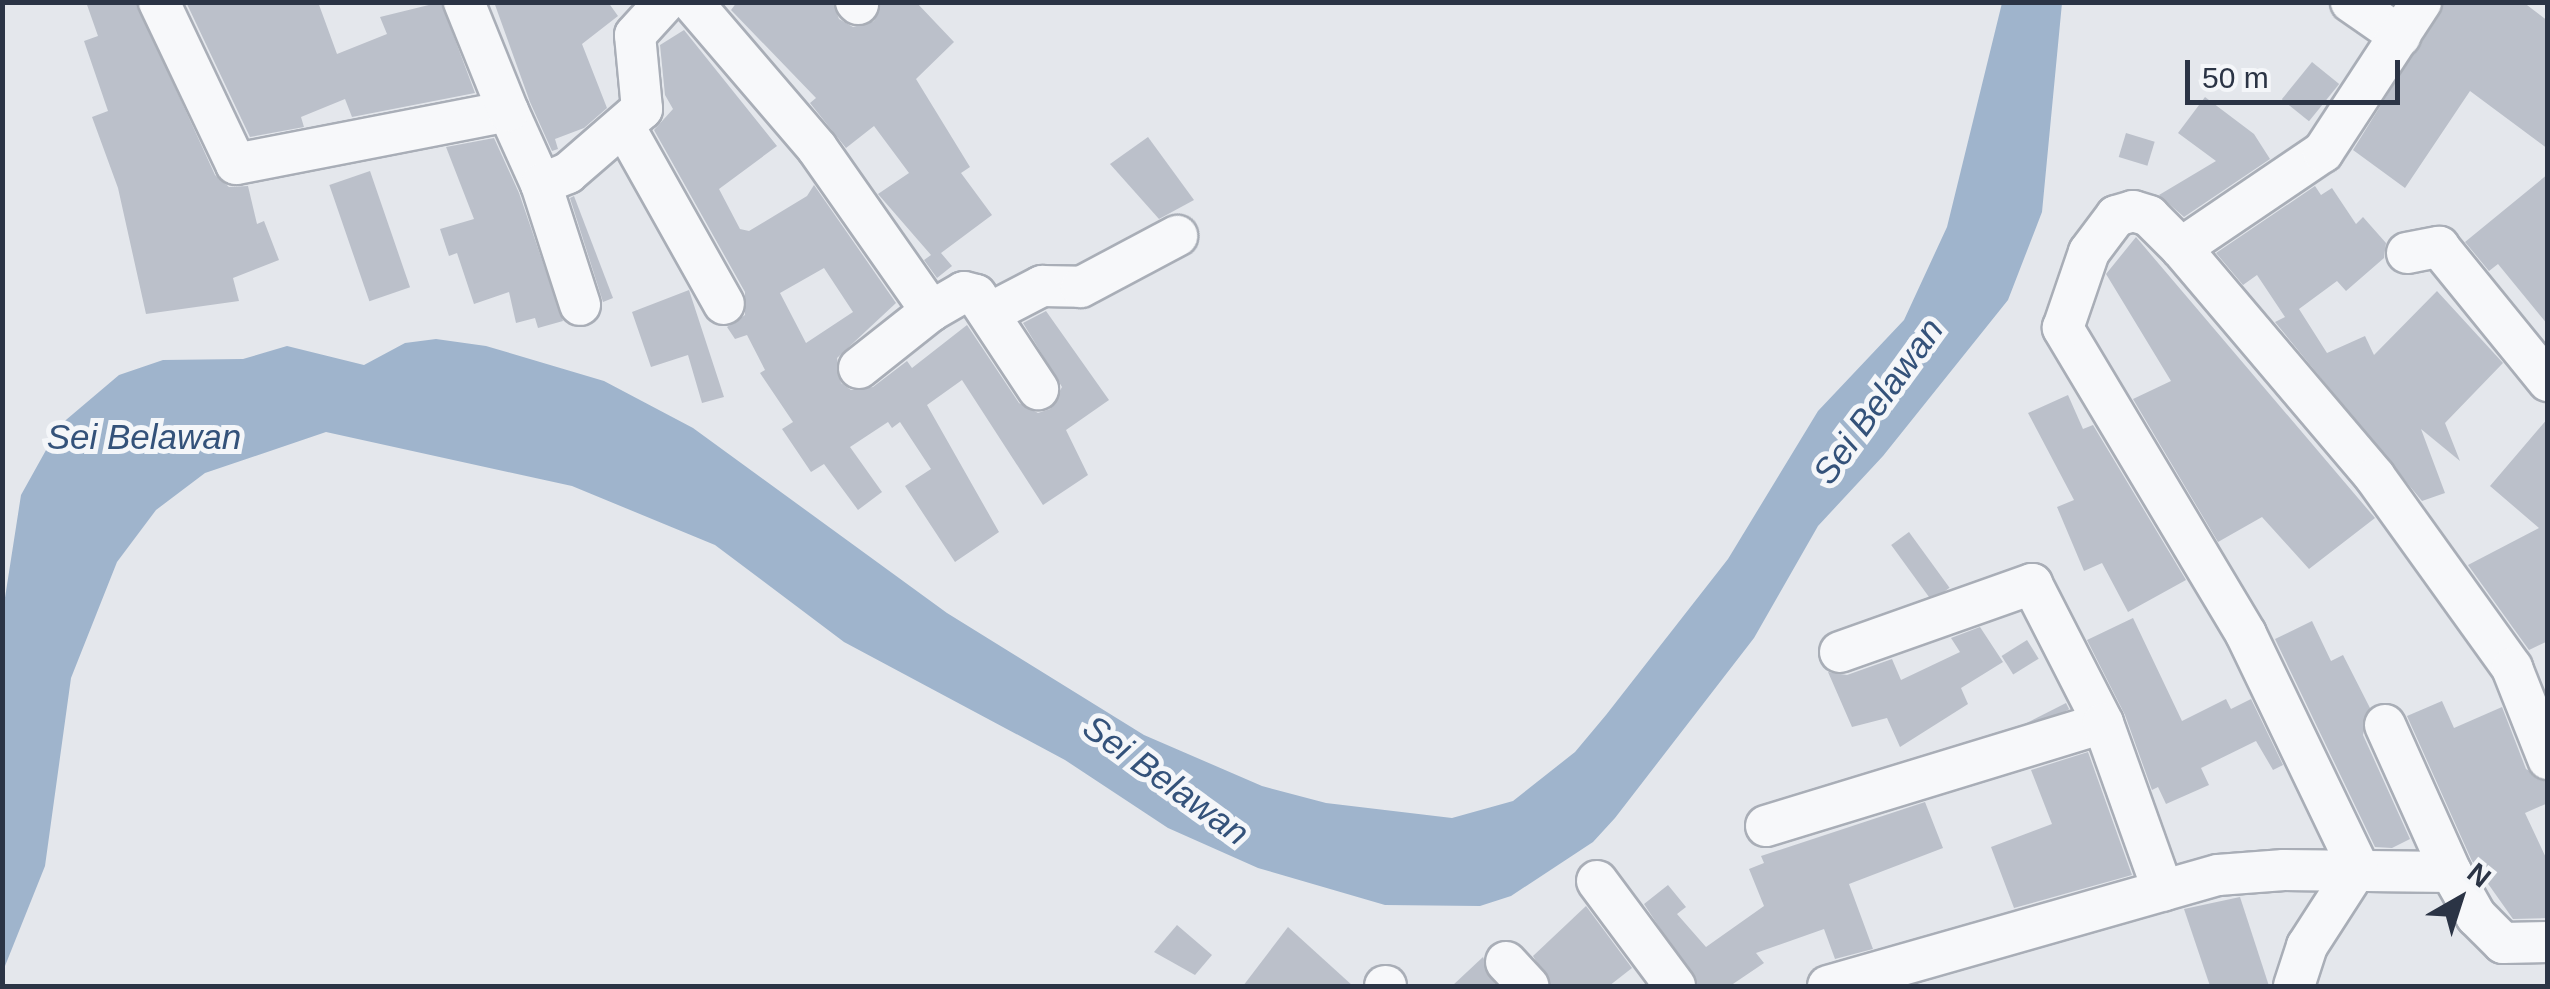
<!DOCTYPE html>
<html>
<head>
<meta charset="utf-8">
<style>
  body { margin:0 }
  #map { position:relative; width:2550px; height:989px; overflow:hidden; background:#e4e7ec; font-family:Helvetica,sans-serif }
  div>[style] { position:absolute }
  .water>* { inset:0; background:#9fb4cc }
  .building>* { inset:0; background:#bbc0ca; transform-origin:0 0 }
  .roads { filter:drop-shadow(2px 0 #a9aeb7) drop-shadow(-2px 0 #a9aeb7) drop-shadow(0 2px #a9aeb7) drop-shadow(0 -2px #a9aeb7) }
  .minor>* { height:40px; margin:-20px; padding:0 20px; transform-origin:20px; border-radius:20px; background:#f7f8fa }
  span { translate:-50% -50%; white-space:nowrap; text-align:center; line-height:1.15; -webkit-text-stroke:10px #f4f6f9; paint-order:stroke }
  .water-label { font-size:35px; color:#34527a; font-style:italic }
  .frame { position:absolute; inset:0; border:5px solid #2b3445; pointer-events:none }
  .north { position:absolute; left:2410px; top:849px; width:100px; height:100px; -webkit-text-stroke:8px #f4f6f9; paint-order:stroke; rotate:39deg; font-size:28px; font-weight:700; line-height:40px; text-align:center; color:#2b3445 }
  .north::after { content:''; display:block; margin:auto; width:35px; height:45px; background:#2b3445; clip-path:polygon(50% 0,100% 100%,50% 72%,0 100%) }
  .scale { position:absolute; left:2185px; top:60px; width:215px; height:45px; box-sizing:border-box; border:5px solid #2b3445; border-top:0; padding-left:12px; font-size:30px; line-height:35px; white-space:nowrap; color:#2b3445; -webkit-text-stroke:8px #f4f6f9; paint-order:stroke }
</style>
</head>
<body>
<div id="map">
  <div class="water">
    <div style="clip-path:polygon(2002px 3px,2062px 3px,2042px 212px,2008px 300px,1883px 456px,1818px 526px,1754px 638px,1615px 818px,1593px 842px,1511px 896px,1480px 906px,1385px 905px,1258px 868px,1168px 828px,1065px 760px,844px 642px,715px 545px,572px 486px,326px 432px,205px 473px,156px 510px,117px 562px,71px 678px,45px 866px,3px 971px,2px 617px,21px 495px,60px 425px,119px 375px,163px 360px,243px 359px,287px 346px,364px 365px,405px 343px,436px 339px,486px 346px,604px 381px,693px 428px,947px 613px,1144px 735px,1262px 786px,1326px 803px,1452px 818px,1513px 801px,1575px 752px,1606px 715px,1728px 559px,1818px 411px,1904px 320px,1947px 227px)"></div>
  </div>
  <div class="building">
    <div style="clip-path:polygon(86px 2px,136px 2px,215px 175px,229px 187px,248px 186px,257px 224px,264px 221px,279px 260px,233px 278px,239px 301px,146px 314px,118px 188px,92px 117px,108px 111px,84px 41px,98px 36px)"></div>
    <div style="clip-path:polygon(186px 2px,318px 2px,337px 54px,387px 34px,380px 17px,441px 2px,475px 93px,352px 117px,345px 99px,301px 117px,304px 127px,250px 137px)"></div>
    <div style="clip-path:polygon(494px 2px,608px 2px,618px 16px,582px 44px,607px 108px,584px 128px,555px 139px,558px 149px,552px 151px,530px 102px)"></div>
    <div style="clip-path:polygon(737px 2px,833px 2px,839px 19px,853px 27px,874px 21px,881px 2px,916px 2px,954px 42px,916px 79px,970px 167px,961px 173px,992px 215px,941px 253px,952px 266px,937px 278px,924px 260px,931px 255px,878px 194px,909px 173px,874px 126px,846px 148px,810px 103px,816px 98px,731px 10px)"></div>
    <div style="clip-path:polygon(2445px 2px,2523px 2px,2548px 21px,2548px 149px,2470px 91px,2405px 188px,2353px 150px)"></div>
    <div style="clip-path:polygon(evenodd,684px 30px,777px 146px,719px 189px,740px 229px,749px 231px,807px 196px,814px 185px,896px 303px,837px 358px,841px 383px,851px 390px,873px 387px,907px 361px,912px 368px,967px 325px,1019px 403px,1038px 413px,1050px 409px,1062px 387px,1023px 323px,1046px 311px,1109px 400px,1066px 430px,1088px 475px,1043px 505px,962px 380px,927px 405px,999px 532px,955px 562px,905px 486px,931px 469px,900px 422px,892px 428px,888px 422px,850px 447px,882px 492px,858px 510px,824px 464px,811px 472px,782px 429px,793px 422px,760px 373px,765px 370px,747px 335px,735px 339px,727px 327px,745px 315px,745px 292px,654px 130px,673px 109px,665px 95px,660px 45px,684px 30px,824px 268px,853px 312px,806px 343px,780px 293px,824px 268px)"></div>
    <div style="left:2312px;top:62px;width:35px;height:48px;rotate:39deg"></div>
    <div style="clip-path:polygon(2205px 97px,2254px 134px,2270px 159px,2184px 217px,2159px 195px,2216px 161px,2178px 133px)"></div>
    <div style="left:2126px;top:133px;width:30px;height:25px;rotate:17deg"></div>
    <div style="clip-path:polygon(1148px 137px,1194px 200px,1159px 219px,1110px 164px)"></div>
    <div style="clip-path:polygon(494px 138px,519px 193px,563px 321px,538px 328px,535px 318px,516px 323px,509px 292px,474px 304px,457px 253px,449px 256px,440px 229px,474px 219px,446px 147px)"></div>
    <div style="left:370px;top:171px;width:123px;height:43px;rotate:71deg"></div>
    <div style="clip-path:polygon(2548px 174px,2548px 325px,2498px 264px,2489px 271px,2465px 242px)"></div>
    <div style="clip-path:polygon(2315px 186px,2321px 195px,2332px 188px,2356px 224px,2363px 217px,2386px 243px,2384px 258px,2346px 291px,2337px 281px,2299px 309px,2327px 353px,2365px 336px,2374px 355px,2437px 291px,2503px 363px,2445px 423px,2460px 461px,2421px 429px,2445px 493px,2422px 501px,2275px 322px,2285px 317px,2257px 275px,2243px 285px,2216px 253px)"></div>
    <div style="clip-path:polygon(574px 196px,613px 298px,603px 302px,570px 198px)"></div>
    <div style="clip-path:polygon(2136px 237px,2375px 518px,2309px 569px,2262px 517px,2218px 542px,2133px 399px,2171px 381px,2106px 274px)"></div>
    <div style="clip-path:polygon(689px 290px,724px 397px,702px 403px,688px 355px,651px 367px,632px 312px)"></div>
    <div style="clip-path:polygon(2068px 395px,2083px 429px,2093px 425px,2186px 580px,2128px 612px,2102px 563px,2084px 571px,2057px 507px,2074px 500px,2028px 413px)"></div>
    <div style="clip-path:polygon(2548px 418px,2548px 641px,2529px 650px,2468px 565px,2539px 528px,2490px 486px)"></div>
    <div style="left:1909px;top:532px;width:69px;height:22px;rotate:54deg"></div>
    <div style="clip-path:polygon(2133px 618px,2182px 721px,2226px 699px,2231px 709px,2251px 699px,2283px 765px,2273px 770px,2256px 741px,2201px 768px,2209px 785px,2166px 804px,2158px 787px,2152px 790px,2125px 715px,2087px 640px)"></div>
    <div style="clip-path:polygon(2312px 621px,2331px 661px,2343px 655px,2370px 708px,2363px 735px,2410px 839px,2392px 848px,2375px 847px,2275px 639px)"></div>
    <div style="clip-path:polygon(1980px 627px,2003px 662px,1961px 688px,1968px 704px,1900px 747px,1887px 718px,1852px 727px,1828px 672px,1847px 675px,1892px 659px,1901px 680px,1960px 652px,1951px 638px)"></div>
    <div style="left:2027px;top:640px;width:22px;height:30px;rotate:58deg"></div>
    <div style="clip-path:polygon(2442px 701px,2454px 728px,2502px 707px,2526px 769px,2548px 782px,2548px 803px,2525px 813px,2548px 862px,2548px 918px,2513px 919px,2472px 861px,2407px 716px)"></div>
    <div style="left:2066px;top:703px;width:7px;height:54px;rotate:63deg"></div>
    <div style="clip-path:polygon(2088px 752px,2132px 875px,2014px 908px,1991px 847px,2052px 824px,2031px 770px)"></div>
    <div style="clip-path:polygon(1925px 802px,1943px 848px,1849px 884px,1873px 949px,1835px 959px,1824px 929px,1756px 953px,1764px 963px,1730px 986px,1698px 986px,1644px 904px,1668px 885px,1686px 907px,1677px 914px,1706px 947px,1764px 906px,1749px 869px,1764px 863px,1761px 856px)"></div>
    <div style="clip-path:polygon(2240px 897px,2269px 986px,2210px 986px,2184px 909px)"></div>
    <div style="clip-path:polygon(1586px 906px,1632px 968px,1609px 986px,1551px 986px,1533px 956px)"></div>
    <div style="clip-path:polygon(1177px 925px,1212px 955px,1195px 975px,1154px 952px)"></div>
    <div style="clip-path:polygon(1288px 927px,1353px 986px,1243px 986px)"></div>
    <div style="clip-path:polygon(1483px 957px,1496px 986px,1452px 986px)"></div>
  </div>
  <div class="roads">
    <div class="minor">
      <div style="left:159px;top:2px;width:179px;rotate:64.6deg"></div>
      <div style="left:236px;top:164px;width:277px;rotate:-11deg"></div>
      <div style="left:508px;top:111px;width:80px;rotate:65.7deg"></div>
      <div style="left:541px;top:184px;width:127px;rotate:72.1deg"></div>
      <div style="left:464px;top:2px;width:118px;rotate:68deg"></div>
      <div style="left:692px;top:2px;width:192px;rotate:49.4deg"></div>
      <div style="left:817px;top:148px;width:199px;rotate:55deg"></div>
      <div style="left:931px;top:311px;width:38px;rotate:-30deg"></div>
      <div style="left:964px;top:292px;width:12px;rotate:14deg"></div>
      <div style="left:976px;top:295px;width:113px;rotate:56.6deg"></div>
      <div style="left:856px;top:2px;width:3px;rotate:45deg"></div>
      <div style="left:2351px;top:2px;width:60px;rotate:34.8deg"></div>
      <div style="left:624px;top:126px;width:204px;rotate:60.7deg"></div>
      <div style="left:541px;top:184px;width:29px;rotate:-22deg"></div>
      <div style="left:568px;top:173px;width:98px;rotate:-40.9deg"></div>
      <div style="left:642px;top:109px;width:74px;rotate:-95.4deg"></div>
      <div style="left:635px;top:35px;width:45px;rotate:-47.7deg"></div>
      <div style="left:2181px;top:248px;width:171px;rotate:-34.1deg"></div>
      <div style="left:2323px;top:152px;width:179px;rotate:-56.8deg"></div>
      <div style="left:2407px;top:253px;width:33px;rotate:-11deg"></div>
      <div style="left:2439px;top:247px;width:173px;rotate:50.9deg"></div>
      <div style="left:990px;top:313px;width:59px;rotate:-27.4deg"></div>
      <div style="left:1042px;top:286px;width:39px;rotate:1deg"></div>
      <div style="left:1081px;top:287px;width:109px;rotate:-28deg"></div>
      <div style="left:859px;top:368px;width:92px;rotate:-38.4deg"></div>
      <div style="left:1840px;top:652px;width:204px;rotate:-19.5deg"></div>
      <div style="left:2032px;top:584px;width:156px;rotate:62.9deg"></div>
      <div style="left:2385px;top:725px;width:161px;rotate:65.8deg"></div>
      <div style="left:1766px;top:826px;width:352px;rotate:-17deg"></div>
      <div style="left:2103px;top:723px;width:178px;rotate:70.3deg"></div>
      <div style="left:2358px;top:867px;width:259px;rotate:-115.7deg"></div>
      <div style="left:2246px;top:634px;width:357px;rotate:-120.9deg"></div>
      <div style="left:2063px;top:328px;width:80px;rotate:-71.1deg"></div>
      <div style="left:2089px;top:252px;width:45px;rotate:-53.1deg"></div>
      <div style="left:2116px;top:216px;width:18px;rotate:-16deg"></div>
      <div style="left:2133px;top:211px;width:17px;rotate:17deg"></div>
      <div style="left:2149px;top:216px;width:45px;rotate:45deg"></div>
      <div style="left:2181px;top:248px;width:300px;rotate:49.7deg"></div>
      <div style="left:2375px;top:477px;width:235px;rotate:54.3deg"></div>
      <div style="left:2512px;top:668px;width:98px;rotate:68.4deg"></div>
      <div style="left:1597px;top:881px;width:131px;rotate:53.4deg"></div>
      <div style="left:1506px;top:962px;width:33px;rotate:47deg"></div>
      <div style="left:1385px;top:986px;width:1px"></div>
      <div style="left:1828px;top:986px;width:405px;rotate:-15.9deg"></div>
      <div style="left:2218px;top:875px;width:66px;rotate:-4.3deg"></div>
      <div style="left:2284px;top:870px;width:167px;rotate:0.7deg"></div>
      <div style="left:2451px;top:872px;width:51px;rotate:60.4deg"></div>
      <div style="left:2476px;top:916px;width:38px;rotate:45deg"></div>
      <div style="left:2503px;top:943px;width:45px;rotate:-1.3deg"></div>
      <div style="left:2294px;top:986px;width:42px;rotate:-72deg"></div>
      <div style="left:2307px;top:946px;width:94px;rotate:-57.2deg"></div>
    </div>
  </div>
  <div class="water-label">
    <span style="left:1878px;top:401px;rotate:-54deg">Sei Belawan</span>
    <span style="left:144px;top:437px">Sei Belawan</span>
    <span style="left:1166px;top:780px;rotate:36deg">Sei Belawan</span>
  </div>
  <div class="frame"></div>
  <div class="north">N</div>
  <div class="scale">50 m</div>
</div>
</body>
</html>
